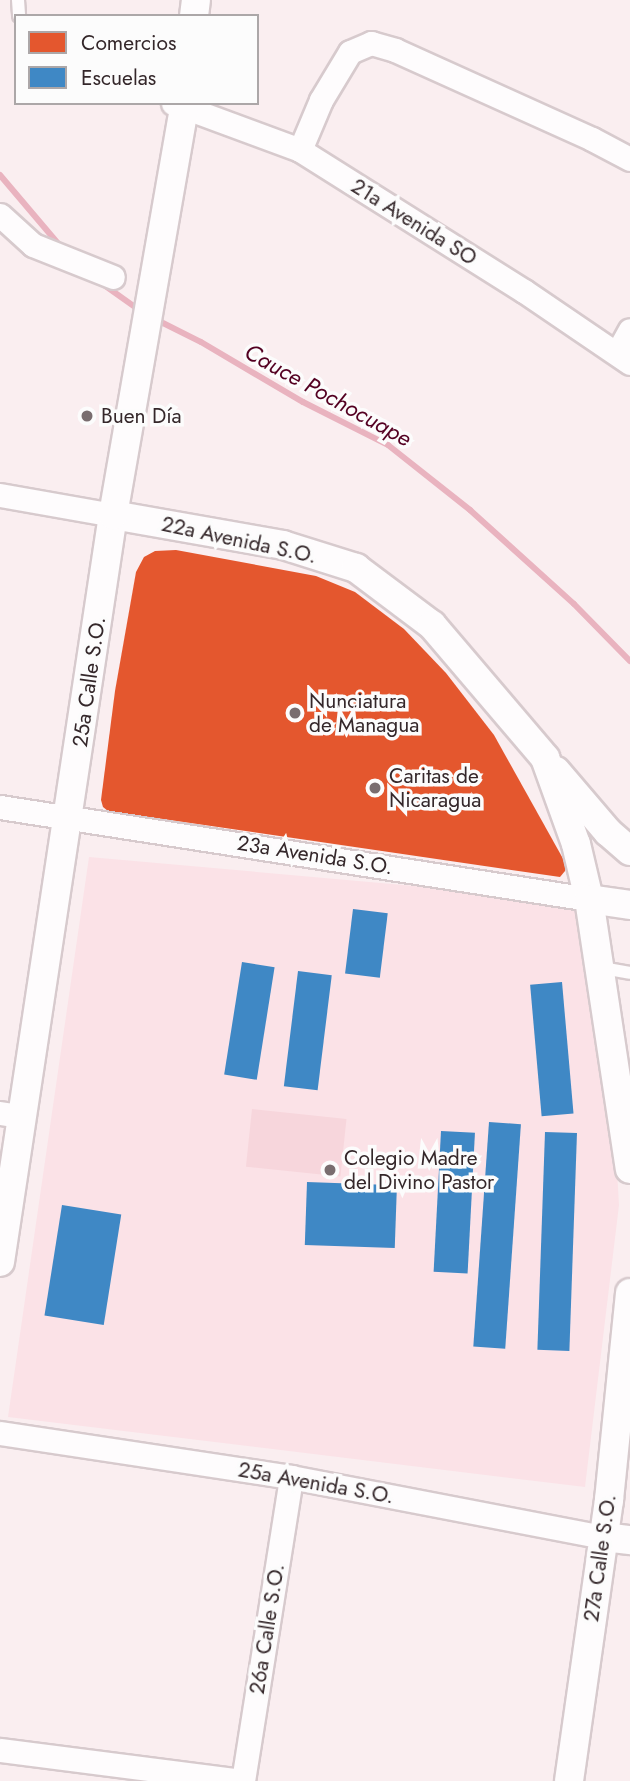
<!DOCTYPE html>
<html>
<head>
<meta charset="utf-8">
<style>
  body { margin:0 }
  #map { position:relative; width:630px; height:1781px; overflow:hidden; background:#faeef0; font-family:Jost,sans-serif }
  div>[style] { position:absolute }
  .built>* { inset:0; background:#fbe2e7 }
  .green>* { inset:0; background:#f7d6dc; transform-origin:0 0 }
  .shops>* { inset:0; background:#e4572e }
  .schools>* { inset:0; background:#3f88c5; transform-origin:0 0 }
  .stream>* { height:6px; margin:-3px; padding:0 3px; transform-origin:3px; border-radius:3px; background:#e9b3bf }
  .roads { filter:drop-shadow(2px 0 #d7cacd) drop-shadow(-2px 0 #d7cacd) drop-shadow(0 2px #d7cacd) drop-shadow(0 -2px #d7cacd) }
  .service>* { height:12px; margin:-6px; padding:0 6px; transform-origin:6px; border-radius:6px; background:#fefcfd }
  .minor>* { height:23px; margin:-11.5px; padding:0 11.5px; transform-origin:11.5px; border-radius:11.5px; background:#fefcfd }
  .tertiary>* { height:28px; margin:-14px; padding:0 14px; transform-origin:14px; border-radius:14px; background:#fefcfd }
  .dots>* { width:19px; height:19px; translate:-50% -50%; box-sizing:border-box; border:4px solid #fcfcfc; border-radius:50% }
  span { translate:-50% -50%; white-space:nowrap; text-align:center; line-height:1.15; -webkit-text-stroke:7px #fcfcfc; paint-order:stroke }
  .street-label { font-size:21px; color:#34272a }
  .poi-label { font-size:21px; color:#34272a }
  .left { translate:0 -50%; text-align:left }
  .water-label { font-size:23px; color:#540022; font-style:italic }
  .legend { position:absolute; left:14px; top:14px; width:245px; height:91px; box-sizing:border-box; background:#fcfcfc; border:2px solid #aca7a8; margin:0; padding:9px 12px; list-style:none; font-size:21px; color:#34272a }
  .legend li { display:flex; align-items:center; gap:14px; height:35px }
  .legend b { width:35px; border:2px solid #aca7a8 }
</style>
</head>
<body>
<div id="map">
  <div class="built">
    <div style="clip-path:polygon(89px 857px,583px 901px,594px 1034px,615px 1136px,619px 1205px,585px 1487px,8px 1417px)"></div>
  </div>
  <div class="green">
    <div style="left:252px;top:1109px;width:95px;height:58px;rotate:6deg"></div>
  </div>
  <div class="shops">
    <div style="clip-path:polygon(176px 550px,316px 576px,355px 592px,404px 629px,446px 673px,494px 735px,566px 864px,565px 871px,560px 877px,108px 811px,103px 807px,101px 800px,115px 691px,136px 572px,144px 557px,155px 551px)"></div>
  </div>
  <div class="schools">
    <div style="left:353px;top:909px;width:35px;height:65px;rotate:7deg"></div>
    <div style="left:242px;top:962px;width:33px;height:114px;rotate:9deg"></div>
    <div style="left:298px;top:971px;width:34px;height:116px;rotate:7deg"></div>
    <div style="left:562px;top:982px;width:132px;height:32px;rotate:85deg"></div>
    <div style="left:489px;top:1122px;width:32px;height:225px;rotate:4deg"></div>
    <div style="left:441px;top:1131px;width:34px;height:141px;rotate:3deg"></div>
    <div style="left:545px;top:1132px;width:32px;height:218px;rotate:2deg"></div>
    <div style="left:307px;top:1182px;width:90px;height:63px;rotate:2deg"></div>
    <div style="left:62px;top:1205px;width:60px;height:112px;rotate:9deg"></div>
  </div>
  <div class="stream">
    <div style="left:0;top:175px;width:94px;rotate:49.7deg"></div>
    <div style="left:97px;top:280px;width:55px;rotate:35.4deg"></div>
    <div style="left:155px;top:319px;width:51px;rotate:26.6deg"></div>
    <div style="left:201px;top:342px;width:118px;rotate:30.5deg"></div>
    <div style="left:303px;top:402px;width:95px;rotate:26.8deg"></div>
    <div style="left:388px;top:445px;width:105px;rotate:38.4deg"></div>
    <div style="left:470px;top:510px;width:140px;rotate:42.1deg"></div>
    <div style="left:574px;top:604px;width:80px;rotate:45.5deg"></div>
  </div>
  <div class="roads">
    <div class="service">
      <div style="left:18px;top:0;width:16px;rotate:86deg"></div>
      <div style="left:602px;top:968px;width:28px;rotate:10deg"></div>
    </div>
    <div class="minor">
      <div style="left:173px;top:103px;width:135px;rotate:20.3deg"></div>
      <div style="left:300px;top:150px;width:265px;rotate:32.2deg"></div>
      <div style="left:524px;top:291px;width:128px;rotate:34.2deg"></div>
      <div style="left:300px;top:150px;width:54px;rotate:-67.2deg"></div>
      <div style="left:321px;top:100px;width:56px;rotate:-58.9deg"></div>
      <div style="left:350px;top:52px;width:23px;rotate:-23deg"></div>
      <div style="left:371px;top:43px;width:25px;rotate:16deg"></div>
      <div style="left:395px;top:50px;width:216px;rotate:24.3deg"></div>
      <div style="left:592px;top:139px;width:43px;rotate:27.8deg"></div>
      <div style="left:0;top:215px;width:45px;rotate:42.3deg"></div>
      <div style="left:33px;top:245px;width:86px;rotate:21.8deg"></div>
      <div style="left:617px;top:353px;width:26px;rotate:-61deg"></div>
      <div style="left:0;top:495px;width:115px;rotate:10deg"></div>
      <div style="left:0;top:807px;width:596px;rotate:8.88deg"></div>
      <div style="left:0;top:1113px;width:20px;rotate:9deg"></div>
      <div style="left:0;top:1433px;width:294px;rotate:8.6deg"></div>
      <div style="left:291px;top:1477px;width:319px;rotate:10.9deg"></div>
      <div style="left:0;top:1750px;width:244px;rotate:7.3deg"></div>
      <div style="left:243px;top:1781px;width:308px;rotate:-81deg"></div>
    </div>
    <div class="tertiary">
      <div style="left:194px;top:16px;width:16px;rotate:-83deg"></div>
      <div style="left:113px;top:515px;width:173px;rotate:10deg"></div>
      <div style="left:283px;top:545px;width:77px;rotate:17.5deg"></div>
      <div style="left:356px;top:568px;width:95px;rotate:36.9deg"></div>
      <div style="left:432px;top:625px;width:175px;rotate:49.6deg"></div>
      <div style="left:545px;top:758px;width:91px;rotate:70.2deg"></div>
      <div style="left:576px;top:844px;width:57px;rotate:76.7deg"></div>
      <div style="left:589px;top:899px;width:273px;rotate:81.4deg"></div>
      <div style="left:556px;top:771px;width:80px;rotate:49.6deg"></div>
      <div style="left:608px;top:832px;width:29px;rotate:41deg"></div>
      <div style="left:589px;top:899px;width:41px;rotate:8.3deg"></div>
      <div style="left:0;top:1262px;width:755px;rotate:-81.4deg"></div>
      <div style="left:113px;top:515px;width:418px;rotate:-80.1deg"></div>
      <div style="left:604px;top:1537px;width:26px;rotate:7deg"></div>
      <div style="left:569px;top:1781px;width:284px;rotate:-81.9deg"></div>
      <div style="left:609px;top:1500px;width:208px;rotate:-84.2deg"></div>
    </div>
  </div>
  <div class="dots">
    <div style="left:87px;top:416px;background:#796d6f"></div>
    <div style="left:295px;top:713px;background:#796d6f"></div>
    <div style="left:375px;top:788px;background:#796d6f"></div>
    <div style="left:330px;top:1170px;background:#796d6f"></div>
  </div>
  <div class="street-label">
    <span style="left:414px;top:222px;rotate:32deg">21a Avenida SO</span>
    <span style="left:239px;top:540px;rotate:12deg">22a Avenida S.O.</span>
    <span style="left:89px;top:682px;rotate:-82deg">25a Calle S.O.</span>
    <span style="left:315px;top:855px;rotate:9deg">23a Avenida S.O.</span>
    <span style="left:316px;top:1483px;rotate:10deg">25a Avenida S.O.</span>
    <span style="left:600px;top:1558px;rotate:-82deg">27a Calle S.O.</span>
    <span style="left:267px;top:1629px;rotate:-81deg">26a Calle S.O.</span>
  </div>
  <div class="poi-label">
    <span class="left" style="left:101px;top:416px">Buen Día</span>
    <span class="left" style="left:309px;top:713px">Nunciatura<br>de Managua</span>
    <span class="left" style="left:389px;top:788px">Caritas de<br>Nicaragua</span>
    <span class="left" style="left:344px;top:1170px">Colegio Madre<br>del Divino Pastor</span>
  </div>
  <div class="water-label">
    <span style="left:328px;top:395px;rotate:29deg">Cauce Pochocuape</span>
  </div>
  <ul class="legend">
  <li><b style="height:19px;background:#e4572e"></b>Comercios</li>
  <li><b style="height:19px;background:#3f88c5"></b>Escuelas</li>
  </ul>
</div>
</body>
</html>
